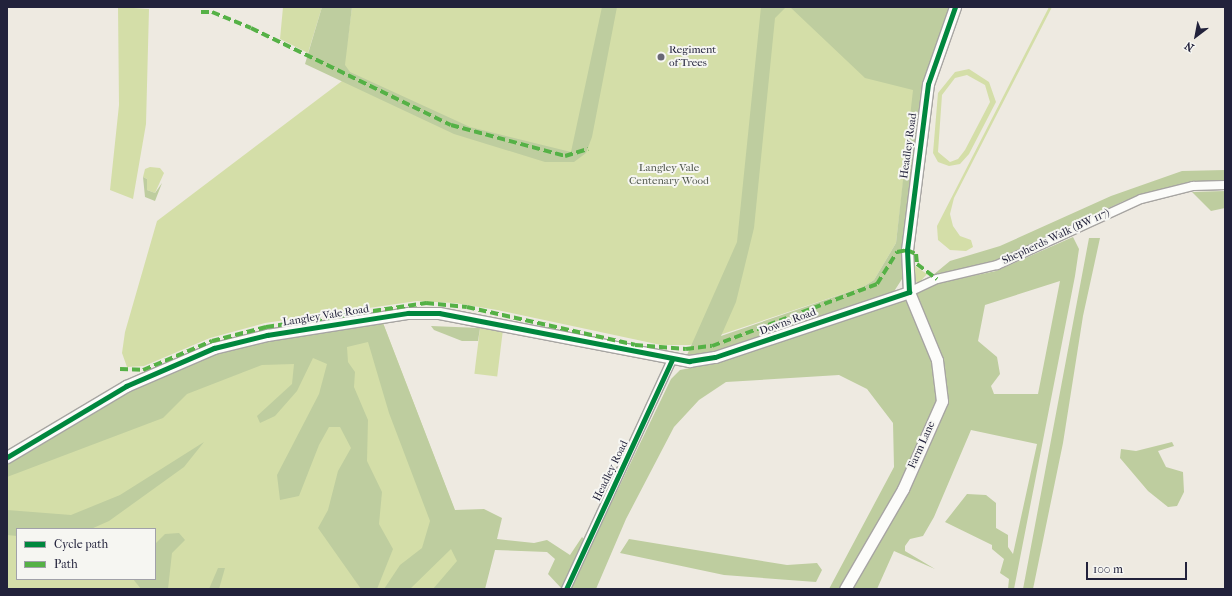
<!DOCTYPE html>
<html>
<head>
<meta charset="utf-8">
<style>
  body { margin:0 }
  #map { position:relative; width:1232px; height:596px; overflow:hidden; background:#eeeae1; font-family:"IM FELL French Canon",serif }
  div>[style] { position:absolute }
  .green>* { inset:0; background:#d4dea8; transform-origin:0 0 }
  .forest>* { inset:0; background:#becd9f }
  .roads { filter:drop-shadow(1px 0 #a7a5a2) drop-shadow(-1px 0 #a7a5a2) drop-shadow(0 1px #a7a5a2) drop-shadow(0 -1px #a7a5a2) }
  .street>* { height:8px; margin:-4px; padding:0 4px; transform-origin:4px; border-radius:4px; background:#fcfcfa }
  .secondary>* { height:11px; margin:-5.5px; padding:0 5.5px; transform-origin:5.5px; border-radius:5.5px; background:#fcfcfa }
  .quiet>* { height:4px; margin-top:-2px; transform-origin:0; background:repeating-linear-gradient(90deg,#55b146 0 8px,transparent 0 12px) }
  .cycleway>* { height:5px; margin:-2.5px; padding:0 2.5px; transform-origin:2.5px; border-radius:2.5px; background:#00873e }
  .dots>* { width:11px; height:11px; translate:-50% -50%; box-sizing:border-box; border:2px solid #f6f6f2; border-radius:50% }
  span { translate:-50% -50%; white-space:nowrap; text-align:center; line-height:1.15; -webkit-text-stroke:4px #f6f6f2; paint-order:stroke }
  .poi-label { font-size:11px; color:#22223b }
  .left { translate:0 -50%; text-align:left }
  .street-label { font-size:11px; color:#22223b }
  .park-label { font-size:11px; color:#51584e }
  .frame { position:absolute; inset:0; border:8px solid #22223b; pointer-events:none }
  .legend { position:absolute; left:16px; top:528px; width:140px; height:52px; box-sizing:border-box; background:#f6f6f2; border:1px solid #a1a1a9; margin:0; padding:5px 7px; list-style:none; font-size:12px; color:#22223b }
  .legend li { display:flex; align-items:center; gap:8px; height:20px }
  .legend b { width:20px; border:1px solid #a1a1a9 }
  .north { position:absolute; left:1176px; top:16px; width:40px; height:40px; -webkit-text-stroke:3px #f6f6f2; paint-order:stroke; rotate:212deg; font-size:11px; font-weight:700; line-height:16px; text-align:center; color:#22223b }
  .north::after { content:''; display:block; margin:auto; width:14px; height:18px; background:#22223b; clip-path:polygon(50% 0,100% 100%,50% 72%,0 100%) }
  .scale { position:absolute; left:1086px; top:562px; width:101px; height:18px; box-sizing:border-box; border:2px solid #22223b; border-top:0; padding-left:5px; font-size:12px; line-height:14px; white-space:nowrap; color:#22223b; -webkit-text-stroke:3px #f6f6f2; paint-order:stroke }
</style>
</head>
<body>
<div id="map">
  <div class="green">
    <div style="clip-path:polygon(118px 7px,149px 9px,146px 124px,133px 199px,110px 190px,119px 105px)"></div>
    <div style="clip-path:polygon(283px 7px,322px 7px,308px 53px,280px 39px)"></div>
    <div style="clip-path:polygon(352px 7px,949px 7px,914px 90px,896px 243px,874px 280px,863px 287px,690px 345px,661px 345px,497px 310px,455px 303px,417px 301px,265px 323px,210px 338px,144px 366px,127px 367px,122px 353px,125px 332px,157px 221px,342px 81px)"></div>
    <div style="clip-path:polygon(1049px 7px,1052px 7px,954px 198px,950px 214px,953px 226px,960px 236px,971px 240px,973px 247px,966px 251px,950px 250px,938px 240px,937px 226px)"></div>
    <div style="clip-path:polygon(evenodd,969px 69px,989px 82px,996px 102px,969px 154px,960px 164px,949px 166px,938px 162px,933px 153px,938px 93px,955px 72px,969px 69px,967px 75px,985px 85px,990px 102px,965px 150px,958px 159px,950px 162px,938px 152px,942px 95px,955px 78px,967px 75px)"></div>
    <div style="clip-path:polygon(150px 167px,160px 168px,164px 173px,155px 193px,147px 190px,147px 179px,143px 177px,145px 169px)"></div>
    <div style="clip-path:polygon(911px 254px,915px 266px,927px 274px,919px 283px,911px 279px)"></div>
    <div style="clip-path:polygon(evenodd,383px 323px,485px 589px,7px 589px,7px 462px,37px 448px,82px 414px,383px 323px,17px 529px,155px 529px,155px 579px,17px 579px,17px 529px)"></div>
    <div style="left:480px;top:328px;width:23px;height:46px;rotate:7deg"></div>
  </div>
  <div class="forest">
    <div style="clip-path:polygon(322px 7px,352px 7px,345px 65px,350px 72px,470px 127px,571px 152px,602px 7px,617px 7px,592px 137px,586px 153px,574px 162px,545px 162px,454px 134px,305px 64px)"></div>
    <div style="clip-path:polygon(761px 7px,786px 7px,775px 18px,754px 228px,736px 302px,721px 336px,863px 287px,874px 280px,896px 243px,913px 90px,865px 78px,790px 7px,949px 7px,921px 91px,902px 279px,893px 293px,712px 353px,687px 355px,737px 242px)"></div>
    <div style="clip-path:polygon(1225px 170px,1225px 180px,1190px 183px,1124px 201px,990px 263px,933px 275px,950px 261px,1000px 246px,1111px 196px,1182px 171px)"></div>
    <div style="clip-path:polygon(143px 177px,147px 179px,147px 190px,155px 193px,162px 183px,155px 201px,145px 197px)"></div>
    <div style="clip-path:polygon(1225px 191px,1225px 208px,1211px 211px,1192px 192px)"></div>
    <div style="clip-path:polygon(evenodd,1073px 237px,1079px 249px,1075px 276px,1014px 589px,1008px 589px,1009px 579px,1000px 573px,1004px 559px,992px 549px,992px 545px,945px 522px,967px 494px,986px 495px,996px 503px,996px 528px,1008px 535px,1008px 547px,1013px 554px,1037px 444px,971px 430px,934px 517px,923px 536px,910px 539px,905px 546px,905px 551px,935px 569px,894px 551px,877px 589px,851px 589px,946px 403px,931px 332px,916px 294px,929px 285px,996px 271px,1073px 237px,1060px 281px,1038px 394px,994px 394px,991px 386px,1000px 374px,997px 357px,978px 341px,985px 305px,1060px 281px)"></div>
    <div style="clip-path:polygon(1089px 238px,1100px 238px,1083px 316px,1063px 443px,1033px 589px,1023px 589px)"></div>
    <div style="clip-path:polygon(902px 298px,910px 304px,933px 361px,938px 401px,899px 489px,841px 589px,829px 589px,894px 467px,893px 423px,867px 389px,839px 375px,726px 382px,699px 400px,674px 427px,626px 519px,596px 589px,570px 589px,671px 379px,680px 370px,705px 365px)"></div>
    <div style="clip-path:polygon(383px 323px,455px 510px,484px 509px,502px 518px,497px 539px,534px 543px,547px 540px,570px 555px,582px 537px,586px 541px,562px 589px,548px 574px,555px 559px,547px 552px,495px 550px,485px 589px,433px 589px,457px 561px,451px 549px,410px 589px,384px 589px,400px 565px,422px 548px,430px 521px,389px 413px,368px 342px,347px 347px,348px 362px,355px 372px,354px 387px,368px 420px,367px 461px,382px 492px,379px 524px,393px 549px,377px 589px,361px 589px,318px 528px,328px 510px,338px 471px,351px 448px,340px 427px,329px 427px,319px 445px,299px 496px,280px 500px,277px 475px,319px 394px,327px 364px,313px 358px,297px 391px,275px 416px,260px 423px,257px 416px,292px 384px,294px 364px,262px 365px,187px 394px,163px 418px,7px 477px,7px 462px,37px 448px,82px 414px,128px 389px,234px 345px)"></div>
    <div style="clip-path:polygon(431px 326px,480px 328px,478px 341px,462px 341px,434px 330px)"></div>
    <div style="clip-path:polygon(204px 442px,184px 467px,109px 521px,91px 529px,17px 529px,17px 536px,7px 535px,7px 510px,71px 515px,120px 495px)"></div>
    <div style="clip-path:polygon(1172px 442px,1174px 446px,1158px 451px,1166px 467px,1183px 472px,1184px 492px,1177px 506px,1168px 507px,1148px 491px,1120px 458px,1121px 449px,1136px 451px)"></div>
    <div style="clip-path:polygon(179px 533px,185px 540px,172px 553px,168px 589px,141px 589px,133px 579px,155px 579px,155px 544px,165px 534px)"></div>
    <div style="clip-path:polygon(629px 539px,787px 565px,817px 563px,822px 570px,816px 582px,724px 575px,620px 553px)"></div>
    <div style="clip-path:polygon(218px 568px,225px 568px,219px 589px,209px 589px)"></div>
  </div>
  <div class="roads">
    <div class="street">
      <div style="left:909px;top:292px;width:31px;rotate:-25deg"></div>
      <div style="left:937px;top:279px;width:62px;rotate:-13.1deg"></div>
      <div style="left:997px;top:265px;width:158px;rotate:-24.6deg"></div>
      <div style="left:1141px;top:199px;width:54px;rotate:-14deg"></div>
      <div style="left:1193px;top:186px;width:32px;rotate:-2deg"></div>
      <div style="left:566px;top:589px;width:252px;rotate:-65.2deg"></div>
    </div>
    <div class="secondary">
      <div style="left:7px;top:457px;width:139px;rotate:-30.8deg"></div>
      <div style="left:126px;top:386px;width:96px;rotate:-23.4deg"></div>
      <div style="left:214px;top:348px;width:55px;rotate:-13.8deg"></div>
      <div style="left:267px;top:335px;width:143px;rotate:-8.9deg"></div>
      <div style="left:408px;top:313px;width:31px"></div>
      <div style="left:439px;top:313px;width:255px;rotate:10.9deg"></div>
      <div style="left:689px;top:361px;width:26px;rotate:-9deg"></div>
      <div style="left:715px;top:357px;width:205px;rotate:-18.5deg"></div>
      <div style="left:845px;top:589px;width:116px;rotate:-59.9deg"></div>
      <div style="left:903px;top:489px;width:96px;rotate:-66.1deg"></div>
      <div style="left:942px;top:401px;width:41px;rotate:-97deg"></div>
      <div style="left:937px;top:360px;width:74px;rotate:-112.4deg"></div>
      <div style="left:909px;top:292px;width:42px;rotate:-92.7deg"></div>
      <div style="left:907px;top:250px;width:167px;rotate:-82.8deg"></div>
      <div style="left:928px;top:84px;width:82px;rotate:-70.7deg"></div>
    </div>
  </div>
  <div class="quiet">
    <div style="left:201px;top:12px;width:11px"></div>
    <div style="left:212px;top:12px;width:42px;rotate:22.3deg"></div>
    <div style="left:251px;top:28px;width:222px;rotate:25.9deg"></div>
    <div style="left:451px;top:125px;width:118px;rotate:15.2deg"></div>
    <div style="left:565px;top:156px;width:24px;rotate:-17deg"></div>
    <div style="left:120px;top:369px;width:23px;rotate:2deg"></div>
    <div style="left:143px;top:370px;width:75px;rotate:-22.8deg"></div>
    <div style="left:212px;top:341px;width:56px;rotate:-14.5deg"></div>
    <div style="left:266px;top:327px;width:162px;rotate:-8.5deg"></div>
    <div style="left:426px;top:303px;width:41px;rotate:5.6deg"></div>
    <div style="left:467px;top:307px;width:172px;rotate:12.7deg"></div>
    <div style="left:635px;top:345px;width:51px;rotate:4.5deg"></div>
    <div style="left:686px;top:349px;width:26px;rotate:-7deg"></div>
    <div style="left:712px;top:346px;width:176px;rotate:-20.6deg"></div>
    <div style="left:877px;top:284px;width:38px;rotate:-58deg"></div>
    <div style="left:897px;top:252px;width:10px;rotate:-11deg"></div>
    <div style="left:907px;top:250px;width:10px;rotate:24deg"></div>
    <div style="left:916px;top:254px;width:10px;rotate:84deg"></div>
    <div style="left:917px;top:264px;width:25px;rotate:37deg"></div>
  </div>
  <div class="cycleway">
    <div style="left:7px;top:457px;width:139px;rotate:-30.8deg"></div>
    <div style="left:126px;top:386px;width:96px;rotate:-23.4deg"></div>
    <div style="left:214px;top:348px;width:55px;rotate:-13.8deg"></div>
    <div style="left:267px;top:335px;width:143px;rotate:-8.9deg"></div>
    <div style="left:408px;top:313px;width:31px"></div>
    <div style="left:439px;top:313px;width:255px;rotate:10.9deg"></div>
    <div style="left:689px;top:361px;width:26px;rotate:-9deg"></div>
    <div style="left:715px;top:357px;width:205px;rotate:-18.5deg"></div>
    <div style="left:909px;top:292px;width:42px;rotate:-92.7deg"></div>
    <div style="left:907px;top:250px;width:167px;rotate:-82.8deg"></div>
    <div style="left:928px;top:84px;width:82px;rotate:-70.7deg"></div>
    <div style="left:566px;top:589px;width:252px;rotate:-65.2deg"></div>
  </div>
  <div class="dots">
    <div style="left:661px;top:57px;background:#696875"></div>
  </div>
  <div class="poi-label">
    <span class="left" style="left:669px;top:57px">Regiment<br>of Trees</span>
  </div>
  <div class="street-label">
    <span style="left:909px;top:146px;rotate:-82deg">Headley Road</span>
    <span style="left:1056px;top:237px;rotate:-25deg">Shepherds Walk (BW 117)</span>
    <span style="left:326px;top:316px;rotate:-9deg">Langley Vale Road</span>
    <span style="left:788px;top:322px;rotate:-20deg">Downs Road</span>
    <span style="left:922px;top:445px;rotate:-66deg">Farm Lane</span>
    <span style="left:611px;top:471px;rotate:-64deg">Headley Road</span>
  </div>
  <div class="park-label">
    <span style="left:669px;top:175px">Langley Vale<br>Centenary Wood</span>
  </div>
  <div class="frame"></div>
  <ul class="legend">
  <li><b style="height:5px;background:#00873e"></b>Cycle path</li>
  <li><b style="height:5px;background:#55b146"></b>Path</li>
  </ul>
  <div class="north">N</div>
  <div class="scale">100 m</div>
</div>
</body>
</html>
